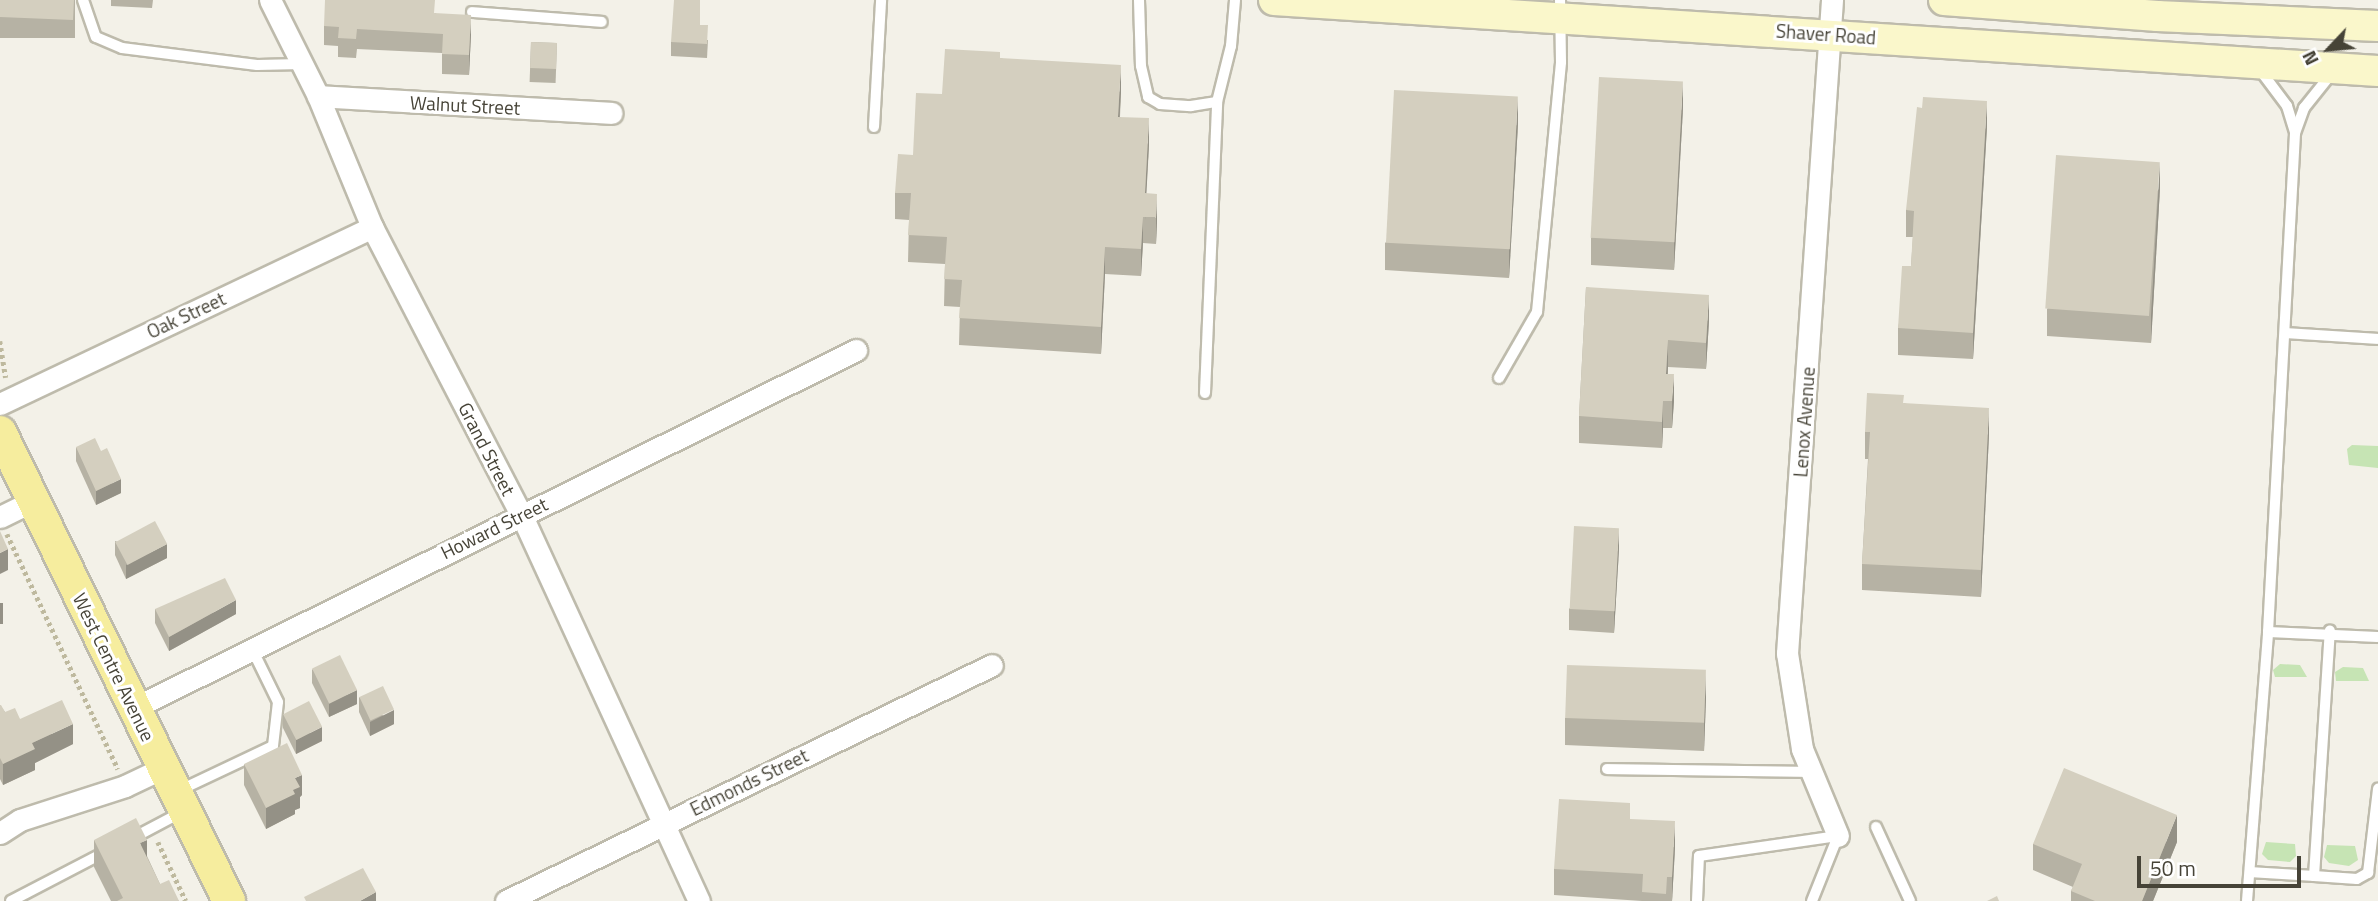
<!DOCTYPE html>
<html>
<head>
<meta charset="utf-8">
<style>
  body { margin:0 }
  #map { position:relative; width:2378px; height:901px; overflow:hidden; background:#f3f1e8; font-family:"Titillium Web",sans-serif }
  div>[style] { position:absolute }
  .green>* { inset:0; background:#c6e4b4 }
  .path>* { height:4.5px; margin-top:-2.25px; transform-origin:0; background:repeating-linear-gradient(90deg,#beb99e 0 3.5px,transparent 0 7px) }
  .roads { filter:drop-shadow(2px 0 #bebbac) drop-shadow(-2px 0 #bebbac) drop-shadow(0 2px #bebbac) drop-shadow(0 -2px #bebbac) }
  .lane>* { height:10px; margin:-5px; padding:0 5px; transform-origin:5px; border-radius:5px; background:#fff }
  .street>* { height:21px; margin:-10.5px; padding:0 10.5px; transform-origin:10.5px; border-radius:10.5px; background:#fff }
  .secondary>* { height:30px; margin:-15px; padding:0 15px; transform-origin:15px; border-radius:15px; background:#faf7cb }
  .primary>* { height:32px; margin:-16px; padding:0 16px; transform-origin:16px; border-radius:16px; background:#f6ed9e }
  .wall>* { inset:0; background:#b6b2a4; transform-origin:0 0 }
  .shaded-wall>* { inset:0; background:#949186; transform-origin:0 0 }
  .building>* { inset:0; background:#d4cfbf; transform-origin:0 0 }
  span { translate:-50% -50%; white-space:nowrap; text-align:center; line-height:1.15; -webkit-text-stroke:6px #fff; paint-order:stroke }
  .street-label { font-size:19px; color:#464337 }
  .north { position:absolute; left:2294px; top:14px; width:70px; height:70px; -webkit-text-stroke:5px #fff; paint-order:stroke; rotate:244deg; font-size:19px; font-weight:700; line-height:28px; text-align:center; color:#464337 }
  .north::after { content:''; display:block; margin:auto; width:24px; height:32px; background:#464337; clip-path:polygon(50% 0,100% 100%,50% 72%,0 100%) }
  .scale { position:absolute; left:2137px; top:856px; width:164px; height:32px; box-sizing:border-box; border:4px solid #464337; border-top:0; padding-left:9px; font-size:21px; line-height:24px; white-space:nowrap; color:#464337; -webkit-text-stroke:5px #fff; paint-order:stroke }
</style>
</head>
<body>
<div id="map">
  <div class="green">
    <div style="clip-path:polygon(2352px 445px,2378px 446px,2378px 468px,2349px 465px,2347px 449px)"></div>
    <div style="clip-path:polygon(2280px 664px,2300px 665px,2307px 677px,2275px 677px,2273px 670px)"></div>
    <div style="clip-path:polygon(2343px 667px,2363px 668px,2369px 681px,2336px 681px,2335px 672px)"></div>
    <div style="clip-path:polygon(2266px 842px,2295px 844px,2296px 856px,2290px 862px,2268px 860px,2262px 854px)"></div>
    <div style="clip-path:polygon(2327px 845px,2355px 846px,2358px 860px,2349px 866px,2329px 863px,2324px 857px)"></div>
  </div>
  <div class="path">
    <div style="left:0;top:341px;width:37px;rotate:81deg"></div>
    <div style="left:7px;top:534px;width:260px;rotate:64.7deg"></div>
    <div style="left:158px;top:842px;width:65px;rotate:64.6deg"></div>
  </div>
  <div class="roads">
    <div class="lane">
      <div style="left:83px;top:0;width:39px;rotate:71deg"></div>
      <div style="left:96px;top:37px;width:28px;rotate:23deg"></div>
      <div style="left:122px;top:48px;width:136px;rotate:7.2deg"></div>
      <div style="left:257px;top:65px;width:45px;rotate:-1.3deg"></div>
      <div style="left:1139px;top:0;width:66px;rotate:88.3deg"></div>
      <div style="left:1141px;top:66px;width:32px;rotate:77deg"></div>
      <div style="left:1148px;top:97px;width:14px;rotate:30deg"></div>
      <div style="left:1160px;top:104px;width:31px;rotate:4deg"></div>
      <div style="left:1191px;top:106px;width:26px;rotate:-9deg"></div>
      <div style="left:1217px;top:102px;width:58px;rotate:-76deg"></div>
      <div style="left:1231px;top:46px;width:46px;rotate:-85deg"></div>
      <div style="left:472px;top:12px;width:130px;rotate:4.4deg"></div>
      <div style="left:2260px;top:70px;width:45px;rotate:53.1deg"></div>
      <div style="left:2287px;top:106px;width:28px;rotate:73deg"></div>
      <div style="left:874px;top:127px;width:127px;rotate:-86.8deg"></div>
      <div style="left:2286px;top:333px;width:92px;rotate:3.7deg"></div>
      <div style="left:1499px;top:378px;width:76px;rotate:-60.1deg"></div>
      <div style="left:1537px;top:312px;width:251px;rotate:-84.5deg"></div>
      <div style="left:1561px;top:62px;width:62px;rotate:-90.9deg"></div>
      <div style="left:1205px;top:393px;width:291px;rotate:-87.6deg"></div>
      <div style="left:2268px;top:632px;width:110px;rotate:2.6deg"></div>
      <div style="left:1607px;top:769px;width:203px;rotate:0.8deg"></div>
      <div style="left:178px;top:791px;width:105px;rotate:-25.3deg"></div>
      <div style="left:273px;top:746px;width:44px;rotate:-83.5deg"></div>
      <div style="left:278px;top:702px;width:59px;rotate:-116.1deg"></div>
      <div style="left:1876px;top:827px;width:81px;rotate:65.3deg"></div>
      <div style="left:131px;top:839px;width:58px;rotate:-27.9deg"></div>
      <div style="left:2250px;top:872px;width:64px;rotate:3.6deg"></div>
      <div style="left:2314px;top:876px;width:246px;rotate:-86.3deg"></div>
      <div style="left:2314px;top:876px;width:43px;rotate:4deg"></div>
      <div style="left:2357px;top:879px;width:13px;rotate:-29deg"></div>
      <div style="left:2368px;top:873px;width:85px;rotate:-83.2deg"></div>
      <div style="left:11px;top:901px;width:108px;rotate:-27.5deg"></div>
      <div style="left:1697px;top:901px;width:45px;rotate:-87.5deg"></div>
      <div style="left:1699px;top:856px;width:140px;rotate:-8.2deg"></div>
      <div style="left:1812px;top:901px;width:70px;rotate:-68.2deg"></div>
      <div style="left:2247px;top:901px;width:270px;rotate:-85.5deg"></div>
      <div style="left:2268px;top:632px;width:500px;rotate:-86.9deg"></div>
      <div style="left:2295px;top:133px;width:27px;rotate:-70deg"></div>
      <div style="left:2304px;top:108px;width:45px;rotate:-51.3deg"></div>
    </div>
    <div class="street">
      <div style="left:270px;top:0;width:107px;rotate:63.4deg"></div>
      <div style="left:318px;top:96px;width:142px;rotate:67.6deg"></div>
      <div style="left:372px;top:227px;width:323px;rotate:62.6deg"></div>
      <div style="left:521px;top:514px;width:426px;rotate:65.3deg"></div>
      <div style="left:1832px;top:0;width:655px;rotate:93.94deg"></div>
      <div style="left:1787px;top:653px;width:97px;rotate:81.1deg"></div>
      <div style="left:1802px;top:749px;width:94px;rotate:67.5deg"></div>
      <div style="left:318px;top:96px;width:294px;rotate:3.3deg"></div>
      <div style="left:0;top:404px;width:412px;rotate:-25.4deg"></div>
      <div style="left:0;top:517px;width:37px;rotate:-26deg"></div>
      <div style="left:134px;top:708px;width:806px;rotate:-26.37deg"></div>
      <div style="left:0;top:833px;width:24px;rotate:-33deg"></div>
      <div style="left:20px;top:820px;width:110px;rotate:-17.9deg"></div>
      <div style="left:125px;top:786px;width:42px;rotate:-25.3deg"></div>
      <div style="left:506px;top:901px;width:540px;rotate:-25.9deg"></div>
    </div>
    <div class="secondary">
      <div style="left:1274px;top:0;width:1106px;rotate:3.68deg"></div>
      <div style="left:1944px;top:0;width:214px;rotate:4.3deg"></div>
      <div style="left:2157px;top:16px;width:221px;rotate:2.6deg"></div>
    </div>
    <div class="primary">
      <div style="left:0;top:432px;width:522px;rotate:63.97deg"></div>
    </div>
  </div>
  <div class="wall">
    <div style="left:0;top:0;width:75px;height:38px"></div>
    <div style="clip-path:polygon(111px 0,153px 0,152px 8px,111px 6px)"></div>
    <div style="clip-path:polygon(435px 13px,471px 34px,469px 75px,442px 74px,442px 53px,357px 49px,356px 58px,338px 57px,338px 46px,324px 45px,324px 26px)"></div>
    <div style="clip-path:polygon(708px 40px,707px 58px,671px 56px,671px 42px)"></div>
    <div style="left:531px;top:42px;width:26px;height:40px;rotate:2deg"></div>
    <div style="clip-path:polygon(1000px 58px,1121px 92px,1120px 117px,1149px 145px,1146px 193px,1157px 221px,1156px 244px,1143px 243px,1141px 276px,1105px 274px,1101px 354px,959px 345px,960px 307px,944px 306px,945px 264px,908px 262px,909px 220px,895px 219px,895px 193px,942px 94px)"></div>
    <div style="clip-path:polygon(1683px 108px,1674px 270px,1591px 265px,1591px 238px)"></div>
    <div style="clip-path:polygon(1518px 124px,1509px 278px,1385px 270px,1385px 243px)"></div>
    <div style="clip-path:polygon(1987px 127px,1973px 359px,1898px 355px,1898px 328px,1911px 266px,1913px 237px,1906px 237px,1906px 210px)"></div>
    <div style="clip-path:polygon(2160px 188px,2151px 343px,2047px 336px,2047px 309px)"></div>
    <div style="clip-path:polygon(1586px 287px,1709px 321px,1706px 369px,1668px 367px,1668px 374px,1674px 401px,1672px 428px,1663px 428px,1662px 448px,1579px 443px,1579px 416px)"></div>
    <div style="clip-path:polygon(1904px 403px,1989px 435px,1981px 597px,1862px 590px,1862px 564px,1868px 459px,1865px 459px,1865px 432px)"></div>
    <div style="clip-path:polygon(76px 447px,121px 493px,96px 505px,76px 461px)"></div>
    <div style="clip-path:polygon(115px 541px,167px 558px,126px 579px,115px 555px)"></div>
    <div style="clip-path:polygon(1619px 549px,1614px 633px,1569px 630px,1569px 609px)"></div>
    <div style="clip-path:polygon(155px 609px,236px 614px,169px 651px,155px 623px)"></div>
    <div style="clip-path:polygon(312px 669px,357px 704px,329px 717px,312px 683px)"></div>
    <div style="clip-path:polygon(359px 697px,394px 724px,370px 736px,359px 712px)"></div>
    <div style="clip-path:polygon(1706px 698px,1704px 751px,1565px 745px,1565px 718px)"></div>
    <div style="clip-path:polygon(0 705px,5px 712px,73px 744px,35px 763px,35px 770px,3px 785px,0 779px)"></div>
    <div style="clip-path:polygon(283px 714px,322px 741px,296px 754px,283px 728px)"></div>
    <div style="clip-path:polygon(244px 764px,302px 795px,300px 797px,300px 808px,295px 810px,295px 814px,266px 829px,244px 785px)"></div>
    <div style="clip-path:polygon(1630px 819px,1675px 848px,1672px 901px,1642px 901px,1554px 895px,1554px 869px)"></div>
    <div style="clip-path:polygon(94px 840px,147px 856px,160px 884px,179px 901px,111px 901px,94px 867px)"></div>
    <div style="clip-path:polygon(2177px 842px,2153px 901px,2071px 901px,2071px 891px,2073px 887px,2033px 870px,2033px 844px)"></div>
  </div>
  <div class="shaded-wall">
    <div style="clip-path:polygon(471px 15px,471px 34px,469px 75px,469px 55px)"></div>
    <div style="clip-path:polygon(1121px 65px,1121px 92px,1118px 143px,1118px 117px)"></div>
    <div style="clip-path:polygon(1683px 81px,1683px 108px,1674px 270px,1674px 243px)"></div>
    <div style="clip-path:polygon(1518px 97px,1518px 124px,1509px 278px,1509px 251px)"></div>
    <div style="clip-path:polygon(1987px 101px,1987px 127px,1973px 359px,1973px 333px)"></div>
    <div style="clip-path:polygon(1149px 118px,1149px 145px,1145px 220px,1145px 193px)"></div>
    <div style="clip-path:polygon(2160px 162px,2160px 188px,2151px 343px,2151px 316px)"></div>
    <div style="clip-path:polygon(1157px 194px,1157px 221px,1156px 244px,1156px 217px)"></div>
    <div style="clip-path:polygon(1143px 217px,1143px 243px,1141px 276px,1141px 249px)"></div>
    <div style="clip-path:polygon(1105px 247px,1105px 274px,1101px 354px,1101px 327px)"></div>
    <div style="clip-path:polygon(1709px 295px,1709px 321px,1706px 369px,1706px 343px)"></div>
    <div style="clip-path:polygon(1668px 340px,1668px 367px,1666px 401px,1666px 374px)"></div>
    <div style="clip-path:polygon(1674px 374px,1674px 401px,1672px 428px,1672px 401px)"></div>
    <div style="clip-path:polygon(1663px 401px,1663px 428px,1662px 448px,1662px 422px)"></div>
    <div style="clip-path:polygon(1989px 408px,1989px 435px,1981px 597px,1981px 570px)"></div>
    <div style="clip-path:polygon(121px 479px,121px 493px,96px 505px,96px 491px)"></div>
    <div style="clip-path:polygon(1619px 528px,1619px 549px,1614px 633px,1614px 612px)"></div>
    <div style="clip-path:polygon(167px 544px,167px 558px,126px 579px,126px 565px)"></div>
    <div style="clip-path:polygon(8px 549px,8px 570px,0 574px,0 553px)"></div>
    <div style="clip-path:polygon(236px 600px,236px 614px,169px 651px,169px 637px)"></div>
    <div style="left:3px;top:603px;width:21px;height:3px;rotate:90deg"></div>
    <div style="clip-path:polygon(1706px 671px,1706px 698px,1704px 751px,1704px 724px)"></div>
    <div style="clip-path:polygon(357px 690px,357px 704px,329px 717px,329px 703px)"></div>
    <div style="clip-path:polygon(394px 710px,394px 724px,370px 736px,370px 722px)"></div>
    <div style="clip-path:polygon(73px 724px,73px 744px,35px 763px,35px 770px,3px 785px,3px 764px,32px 743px)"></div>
    <div style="clip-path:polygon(322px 727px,322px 741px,296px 754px,296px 740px)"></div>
    <div style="clip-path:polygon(302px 775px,302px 795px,300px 797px,300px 808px,295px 810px,295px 814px,266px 829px,266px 808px,293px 790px,295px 778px)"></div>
    <div style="clip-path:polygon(2177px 815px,2177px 842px,2153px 901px,2142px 901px)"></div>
    <div style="clip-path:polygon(1675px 821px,1675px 848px,1672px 901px,1672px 877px)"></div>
    <div style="clip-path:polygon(147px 840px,147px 867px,140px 843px)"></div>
    <div style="clip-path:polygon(376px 892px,376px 901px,360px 901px)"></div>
  </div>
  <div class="building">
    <div style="clip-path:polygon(0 0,74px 0,73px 20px,0 17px)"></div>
    <div style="clip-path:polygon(325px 0,435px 0,434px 13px,471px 15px,469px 55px,442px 54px,443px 34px,357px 29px,356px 39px,338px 38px,339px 27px,324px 26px)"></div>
    <div style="clip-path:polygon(674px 0,700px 0,700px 25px,708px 25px,707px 44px,671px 42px)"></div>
    <div style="left:531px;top:42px;width:26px;height:26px;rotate:2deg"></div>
    <div style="clip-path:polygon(945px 49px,1000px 52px,1000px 58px,1121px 65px,1118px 117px,1149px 118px,1145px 193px,1157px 194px,1156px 217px,1143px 217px,1141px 249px,1105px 247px,1101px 327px,959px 318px,962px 280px,944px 279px,947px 237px,908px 235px,911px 193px,895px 193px,898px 154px,913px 155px,916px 93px,942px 94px)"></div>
    <div style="left:1599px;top:77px;width:84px;height:161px;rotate:3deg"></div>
    <div style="left:1394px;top:90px;width:124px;height:153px;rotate:3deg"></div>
    <div style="clip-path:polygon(1923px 97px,1987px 101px,1973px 333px,1898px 328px,1902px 266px,1911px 266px,1914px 211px,1906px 210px,1917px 107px,1922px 108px)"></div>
    <div style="left:2056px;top:155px;width:104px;height:154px;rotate:4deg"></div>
    <div style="clip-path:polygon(1586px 287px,1709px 295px,1706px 343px,1668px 340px,1666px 374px,1674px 374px,1672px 401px,1663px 401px,1662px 422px,1579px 416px)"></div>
    <div style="clip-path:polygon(1867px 393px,1904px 395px,1903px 403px,1989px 408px,1981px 570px,1862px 564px,1870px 432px,1865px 432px)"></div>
    <div style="clip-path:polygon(95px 438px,101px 451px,107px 448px,121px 479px,96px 491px,76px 447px)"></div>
    <div style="left:155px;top:521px;width:26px;height:45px;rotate:62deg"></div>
    <div style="left:1574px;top:526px;width:45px;height:83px;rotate:3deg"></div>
    <div style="clip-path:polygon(0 531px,8px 549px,0 553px)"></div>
    <div style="clip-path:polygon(225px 578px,236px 600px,169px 637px,155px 609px)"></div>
    <div style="left:340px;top:655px;width:39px;height:31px;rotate:64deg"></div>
    <div style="left:1567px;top:665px;width:139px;height:53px;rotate:2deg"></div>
    <div style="left:383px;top:686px;width:26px;height:26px;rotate:65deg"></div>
    <div style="clip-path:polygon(62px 700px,73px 724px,32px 743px,35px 749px,3px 764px,0 758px,0 705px,1px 705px,5px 712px,15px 708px,20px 719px)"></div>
    <div style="left:309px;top:701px;width:29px;height:29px;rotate:63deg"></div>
    <div style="clip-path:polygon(287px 743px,302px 775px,295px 778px,300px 787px,293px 790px,295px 794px,266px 808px,244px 764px)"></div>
    <div style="clip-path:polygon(2064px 768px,2177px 815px,2142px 901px,2095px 901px,2071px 891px,2082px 864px,2033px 844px)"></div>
    <div style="clip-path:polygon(1559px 799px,1630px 803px,1630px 819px,1675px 821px,1672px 877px,1667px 877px,1666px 894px,1642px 892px,1643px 874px,1554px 869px)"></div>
    <div style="clip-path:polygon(136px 818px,147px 840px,140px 843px,160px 884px,169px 880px,179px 901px,117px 901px,123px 898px,94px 840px)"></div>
    <div style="clip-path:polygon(363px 868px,376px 892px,360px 901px,306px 901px,304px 897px)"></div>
    <div style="clip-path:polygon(1997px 896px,1999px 901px,1987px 901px)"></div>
  </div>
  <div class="street-label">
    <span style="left:1826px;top:34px;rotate:4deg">Shaver Road</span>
    <span style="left:465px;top:105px;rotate:3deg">Walnut Street</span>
    <span style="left:186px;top:315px;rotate:-25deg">Oak Street</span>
    <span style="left:1804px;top:422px;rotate:-86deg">Lenox Avenue</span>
    <span style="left:487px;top:449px;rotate:63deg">Grand Street</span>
    <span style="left:494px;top:528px;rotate:-26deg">Howard Street</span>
    <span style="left:114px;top:667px;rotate:64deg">West Centre Avenue</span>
    <span style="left:749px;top:782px;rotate:-26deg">Edmonds Street</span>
  </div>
  <div class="north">N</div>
  <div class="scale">50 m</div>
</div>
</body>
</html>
